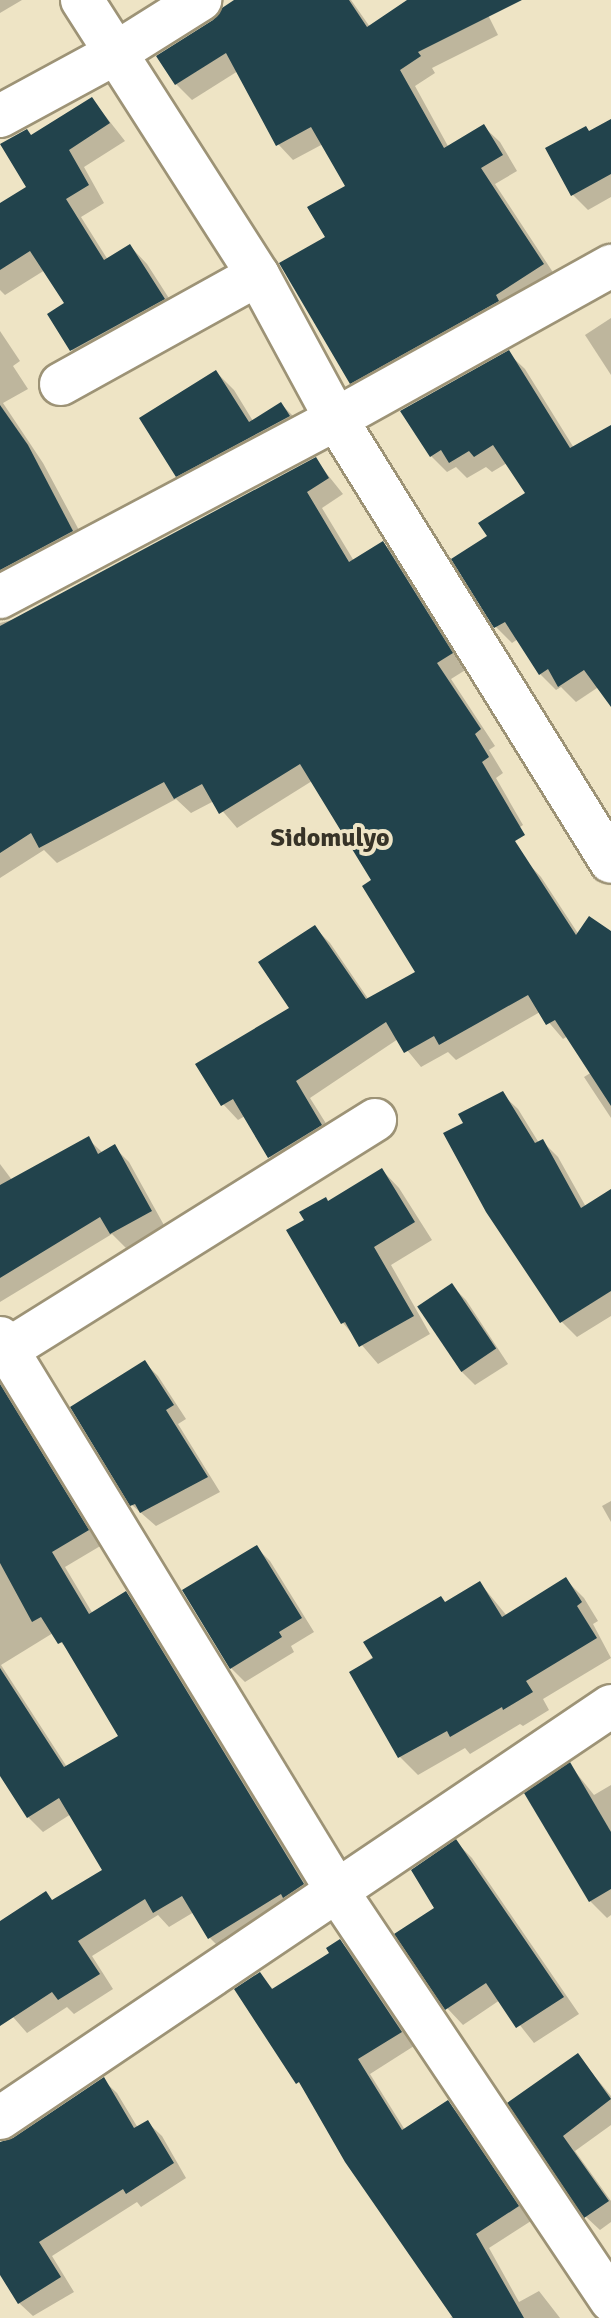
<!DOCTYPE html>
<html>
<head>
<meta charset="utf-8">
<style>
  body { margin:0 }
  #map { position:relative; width:611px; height:2318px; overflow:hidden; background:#eee4c5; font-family:Signika,sans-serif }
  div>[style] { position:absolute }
  .shadow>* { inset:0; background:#0003 }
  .building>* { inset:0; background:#22434c; transform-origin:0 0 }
  .roads { filter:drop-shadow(2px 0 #9d9376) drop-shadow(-2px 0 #9d9376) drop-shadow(0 2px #9d9376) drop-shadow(0 -2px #9d9376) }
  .street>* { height:42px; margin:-21px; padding:0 21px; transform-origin:21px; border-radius:21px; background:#fff }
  span { translate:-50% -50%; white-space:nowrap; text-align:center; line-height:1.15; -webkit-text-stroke:8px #eee4c5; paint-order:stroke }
  .quarter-label { font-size:26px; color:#373327; font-weight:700 }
</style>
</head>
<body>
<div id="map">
  <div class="shadow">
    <div style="clip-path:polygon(0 0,22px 0,0 13px)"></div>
    <div style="clip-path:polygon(238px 0,351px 0,370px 27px,411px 0,499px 0,486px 11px,498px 35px,432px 68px,435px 73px,415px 86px,449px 148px,484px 127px,500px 142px,517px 171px,495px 184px,558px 280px,367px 398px,351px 383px,328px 238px,347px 187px,323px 144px,293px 160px,278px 144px,238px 71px,192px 100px,176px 84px,214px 22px)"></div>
    <div style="clip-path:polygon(92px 99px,125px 141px,84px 167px,104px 203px,81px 217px,108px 260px,130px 246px,147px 264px,181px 317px,89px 368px,72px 350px,49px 314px,67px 304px,45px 270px,5px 295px,0 290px,0 206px,29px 188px,32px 137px)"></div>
    <div style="clip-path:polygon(611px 121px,611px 197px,588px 210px,572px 194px)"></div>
    <div style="clip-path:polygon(611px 318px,611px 375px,585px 335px)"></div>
    <div style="clip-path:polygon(0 331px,20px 361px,13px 366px,28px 389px,3px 403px,43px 463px,88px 547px,0 596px)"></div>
    <div style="clip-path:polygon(508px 353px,525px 369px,574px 448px,611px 427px,611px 704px,600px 686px,576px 702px,561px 687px,556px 690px,540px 674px,518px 639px,512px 643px,496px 627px,489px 537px,527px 494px,507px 463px,492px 472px,486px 467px,467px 478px,456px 467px,447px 472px,431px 456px)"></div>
    <div style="clip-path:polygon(216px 372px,234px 390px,253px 421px,281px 404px,299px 422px,195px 493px,177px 475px)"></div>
    <div style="clip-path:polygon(315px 459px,343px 494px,322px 508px,354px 561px,383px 543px,399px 559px,467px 669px,451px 679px,495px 746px,489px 750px,503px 773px,496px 778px,523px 825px,495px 844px,526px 861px,541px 877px,579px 935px,611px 934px,611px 1118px,584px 1077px,592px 1072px,568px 1036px,563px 1039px,540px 1012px,456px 1060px,448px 1052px,421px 1067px,398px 1039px,310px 1098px,337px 1141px,285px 1173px,270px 1157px,245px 1116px,238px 1120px,223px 1104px,292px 1009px,314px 927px,330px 943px,369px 1000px,418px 972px,374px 881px,312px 781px,237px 828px,214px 801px,191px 813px,176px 799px,57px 863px,44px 850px,0 878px,0 623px,12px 620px)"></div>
    <div style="clip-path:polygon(502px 1094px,518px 1109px,539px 1143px,542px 1141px,558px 1157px,586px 1207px,611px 1191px,611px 1316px,577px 1337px,562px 1322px,466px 1123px)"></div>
    <div style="clip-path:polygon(88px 1139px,103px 1153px,114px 1147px,129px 1162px,165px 1227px,126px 1248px,112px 1234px,0 1302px,0 1164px,12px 1180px)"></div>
    <div style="clip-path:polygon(382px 1170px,399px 1188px,432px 1240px,391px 1265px,430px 1334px,378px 1364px,343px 1323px)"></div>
    <div style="clip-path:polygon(452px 1286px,466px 1300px,508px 1364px,475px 1385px,461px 1371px,419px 1307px)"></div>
    <div style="clip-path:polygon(144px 1362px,158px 1376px,186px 1419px,178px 1424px,220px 1492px,156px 1526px,132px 1505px)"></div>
    <div style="clip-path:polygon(evenodd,0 1372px,102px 1545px,65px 1567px,93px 1614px,126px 1593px,141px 1608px,318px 1899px,225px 1953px,210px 1938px,194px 1912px,169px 1927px,158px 1915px,92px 1956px,113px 1989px,74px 2014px,67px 2007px,27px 2033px,0 2002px,0 1923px,53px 1901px,105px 1871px,71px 1814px,43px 1832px,28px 1817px,0 1773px,0 1372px,53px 1633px,74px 1657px,121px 1737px,67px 1767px,1px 1665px,53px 1633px)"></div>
    <div style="clip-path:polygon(611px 1501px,611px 1522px,602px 1506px)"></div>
    <div style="clip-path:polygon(256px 1547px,270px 1561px,314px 1632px,291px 1646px,294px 1652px,245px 1682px,231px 1668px)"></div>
    <div style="clip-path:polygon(566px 1580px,584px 1598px,598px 1621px,593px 1624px,611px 1658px,543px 1699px,549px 1710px,523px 1726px,520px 1724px,470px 1754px,465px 1748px,418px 1775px,400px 1757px,351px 1672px,480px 1583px,507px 1616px)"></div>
    <div style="clip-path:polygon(570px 1765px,594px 1795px,611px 1785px,611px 1915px,607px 1918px,590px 1901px)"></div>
    <div style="clip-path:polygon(456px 1842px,472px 1858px,579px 2014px,534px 2043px,500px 2000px,463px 2025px,447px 2008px,437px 1908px)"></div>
    <div style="clip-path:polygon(340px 1941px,353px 1955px,414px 2046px,370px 2074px,405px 2130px,448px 2103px,461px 2116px,531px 2221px,489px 2248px,519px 2302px,539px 2291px,560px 2318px,450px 2318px,454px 2316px,237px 1989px,259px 1975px,274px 1990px,332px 1953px)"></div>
    <div style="clip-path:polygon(578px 2056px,611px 2096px,611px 2125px,575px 2151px,611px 2201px,611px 2222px,600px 2230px,586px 2217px,510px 2103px)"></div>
    <div style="clip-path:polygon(103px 2080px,117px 2093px,138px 2128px,148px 2123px,162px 2136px,186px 2178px,141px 2207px,137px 2202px,52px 2256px,74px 2292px,33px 2316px,19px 2303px,0 2271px,0 2170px,7px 2142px)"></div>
  </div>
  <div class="building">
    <div style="clip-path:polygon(234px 0,349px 0,367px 27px,407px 0,522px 0,418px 52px,421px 56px,400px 70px,444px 148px,484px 124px,503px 155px,481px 168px,544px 264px,496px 295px,499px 301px,350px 384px,279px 263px,325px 237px,307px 207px,345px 186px,311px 127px,276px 146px,226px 53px,175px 85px,156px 56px,213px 20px,222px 8px)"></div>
    <div style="clip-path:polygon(92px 97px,110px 123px,69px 150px,89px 185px,66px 199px,104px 260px,130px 244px,165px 299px,70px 351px,47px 314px,64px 303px,30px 251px,0 270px,0 203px,26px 187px,0 144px,27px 129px,31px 135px)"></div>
    <div style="clip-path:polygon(611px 119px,611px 174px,571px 196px,545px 148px,586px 126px,589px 131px)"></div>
    <div style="clip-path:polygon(509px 350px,570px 448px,611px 425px,611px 707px,584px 670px,558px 687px,548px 669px,539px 675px,505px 622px,494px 628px,451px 559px,487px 536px,478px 523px,525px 493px,493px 445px,474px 457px,469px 451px,449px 463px,441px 450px,430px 457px,400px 411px)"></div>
    <div style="clip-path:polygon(216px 370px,249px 422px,281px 402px,290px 416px,176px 477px,139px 418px)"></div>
    <div style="clip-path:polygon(0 405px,28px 445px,73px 531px,0 570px)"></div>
    <div style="clip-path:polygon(316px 457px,329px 478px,307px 492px,349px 562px,383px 541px,453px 653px,437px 663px,481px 729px,475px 734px,489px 757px,482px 762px,525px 835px,515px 841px,576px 935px,589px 916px,611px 931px,611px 1106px,555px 1020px,546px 1025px,528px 995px,439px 1045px,434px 1036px,404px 1053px,386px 1022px,296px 1081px,322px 1125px,268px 1158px,233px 1099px,221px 1106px,195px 1064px,289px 1008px,258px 962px,315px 925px,366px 999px,415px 972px,362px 886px,371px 880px,300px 764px,219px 814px,202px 784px,174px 799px,164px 782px,39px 848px,31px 833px,0 853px,0 626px)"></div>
    <div style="clip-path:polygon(503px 1091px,535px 1143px,543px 1139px,581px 1208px,611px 1189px,611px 1291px,560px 1323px,486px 1212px,443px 1133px,463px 1123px,458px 1114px)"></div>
    <div style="clip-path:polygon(89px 1136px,98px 1154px,115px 1144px,152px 1211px,110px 1234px,100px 1217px,0 1278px,0 1185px)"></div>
    <div style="clip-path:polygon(382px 1168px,415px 1222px,374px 1247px,414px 1316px,359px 1347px,345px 1322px,341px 1324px,286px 1230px,304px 1220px,299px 1212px,326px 1197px,328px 1201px)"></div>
    <div style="left:452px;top:1283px;width:79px;height:42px;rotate:56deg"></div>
    <div style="clip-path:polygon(145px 1360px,174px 1405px,166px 1410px,208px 1477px,140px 1513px,135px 1504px,130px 1506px,70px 1407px)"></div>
    <div style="clip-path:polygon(0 1384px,89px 1530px,52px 1552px,89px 1614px,126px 1591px,304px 1884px,283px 1898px,281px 1894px,208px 1939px,182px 1896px,153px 1913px,145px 1899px,78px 1941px,100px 1974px,58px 2000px,52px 1992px,0 2026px,0 1921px,46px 1891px,52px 1900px,102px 1870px,59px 1798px,27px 1818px,0 1776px,0 1668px,64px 1767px,118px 1736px,62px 1642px,58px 1644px,41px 1617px,32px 1622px,0 1563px)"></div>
    <div style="clip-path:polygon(257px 1545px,302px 1618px,279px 1632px,282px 1637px,230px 1669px,182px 1590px)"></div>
    <div style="clip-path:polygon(566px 1577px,582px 1602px,577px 1606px,597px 1638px,526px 1681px,533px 1692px,503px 1710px,502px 1707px,450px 1737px,447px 1731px,398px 1758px,349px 1672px,373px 1658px,363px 1642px,441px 1596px,445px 1602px,480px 1581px,502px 1617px)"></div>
    <div style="clip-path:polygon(570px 1762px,611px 1832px,611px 1889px,589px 1902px,524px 1793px)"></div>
    <div style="clip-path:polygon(456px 1839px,564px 1997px,516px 2028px,486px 1983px,445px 2010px,394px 1934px,434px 1908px,411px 1870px)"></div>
    <div style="clip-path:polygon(340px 1939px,402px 2032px,358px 2059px,402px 2130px,448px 2100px,519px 2206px,476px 2234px,524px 2318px,453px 2318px,345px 2162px,299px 2082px,296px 2084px,234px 1989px,260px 1972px,272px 1989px,329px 1953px,326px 1948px)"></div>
    <div style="clip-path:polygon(578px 2053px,611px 2099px,563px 2136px,609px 2201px,584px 2218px,507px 2103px)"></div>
    <div style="clip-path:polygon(104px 2077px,134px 2128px,148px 2120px,174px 2163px,126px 2194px,123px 2189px,39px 2242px,61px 2277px,18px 2304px,0 2275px,0 2142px,13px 2138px)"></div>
  </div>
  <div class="roads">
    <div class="street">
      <div style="left:82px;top:0;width:326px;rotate:57.4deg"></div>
      <div style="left:258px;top:275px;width:164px;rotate:61.6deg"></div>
      <div style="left:336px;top:419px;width:521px;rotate:58.17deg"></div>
      <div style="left:0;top:116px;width:130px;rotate:-28.5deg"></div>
      <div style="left:114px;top:54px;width:102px;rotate:-32.1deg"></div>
      <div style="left:61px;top:384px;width:225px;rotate:-29deg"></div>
      <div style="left:0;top:597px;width:380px;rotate:-27.9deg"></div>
      <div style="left:336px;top:419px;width:315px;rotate:-29.1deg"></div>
      <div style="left:0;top:1338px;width:648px;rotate:58.64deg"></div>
      <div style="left:337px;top:1891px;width:493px;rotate:56.2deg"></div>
      <div style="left:7px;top:1350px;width:434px;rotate:-32deg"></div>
      <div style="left:0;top:2118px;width:737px;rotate:-33.99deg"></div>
    </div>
  </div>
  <div class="quarter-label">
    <span style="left:330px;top:839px">Sidomulyo</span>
  </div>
</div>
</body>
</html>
